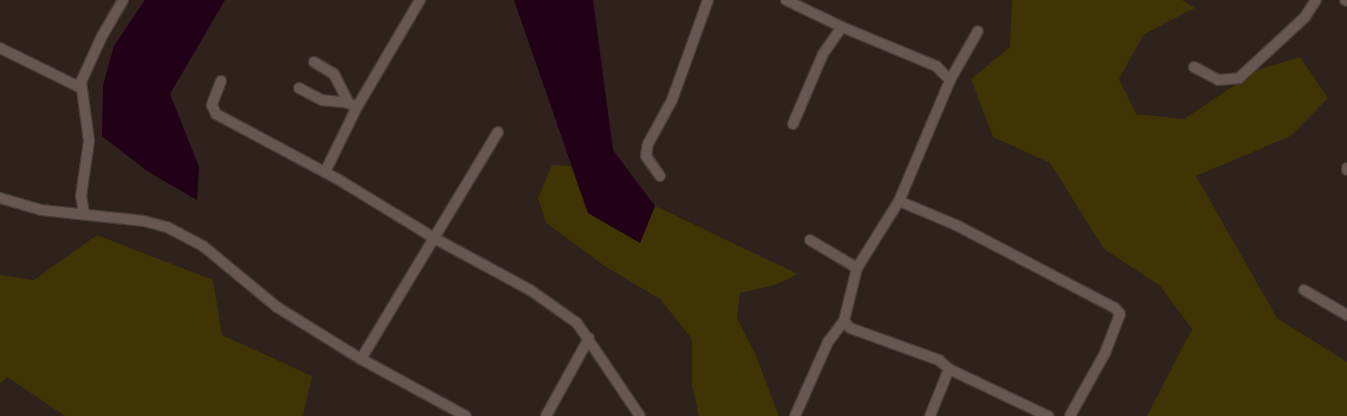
<!DOCTYPE html>
<html>
<head>
<meta charset="utf-8">
<style>
  body { margin:0 }
  #map { position:relative; width:1347px; height:416px; overflow:hidden; background:#2f211c; font-family:Mulish,sans-serif }
  div>[style] { position:absolute }
  .green>* { inset:0; background:#403304 }
  .water>* { inset:0; background:#220017 }
  .roads { filter:drop-shadow(1px 0 #483b38) drop-shadow(-1px 0 #483b38) drop-shadow(0 1px #483b38) drop-shadow(0 -1px #483b38) }
  .street>* { height:10px; margin:-5px; padding:0 5px; transform-origin:5px; border-radius:5px; background:#675651 }
  span { translate:-50% -50%; white-space:nowrap; text-align:center; line-height:1.15; -webkit-text-stroke:5px #120c0a; paint-order:stroke }
</style>
</head>
<body>
<div id="map">
  <div class="green">
    <div style="clip-path:polygon(1012px 0,1182px 0,1195px 8px,1144px 34px,1119px 79px,1136px 114px,1184px 119px,1257px 70px,1300px 57px,1328px 98px,1291px 136px,1196px 176px,1277px 318px,1347px 362px,1347px 416px,1147px 416px,1192px 329px,1160px 286px,1104px 249px,1050px 163px,993px 137px,971px 79px,1010px 47px)"></div>
    <div style="clip-path:polygon(552px 165px,571px 166px,588px 213px,640px 242px,655px 206px,798px 274px,775px 285px,740px 293px,737px 318px,756px 356px,779px 416px,699px 416px,692px 385px,692px 339px,660px 299px,606px 267px,546px 223px,538px 198px)"></div>
    <div style="clip-path:polygon(97px 235px,213px 280px,222px 335px,312px 376px,303px 416px,65px 416px,7px 377px,0 384px,0 275px,34px 280px)"></div>
  </div>
  <div class="water">
    <div style="clip-path:polygon(145px 0,225px 0,170px 94px,199px 167px,197px 200px,147px 171px,102px 136px,103px 85px,114px 46px)"></div>
    <div style="clip-path:polygon(514px 0,593px 0,613px 150px,655px 206px,640px 243px,588px 213px)"></div>
  </div>
  <div class="roads">
    <div class="street">
      <div style="left:786px;top:0;width:62px;rotate:25.7deg"></div>
      <div style="left:842px;top:27px;width:102px;rotate:22.5deg"></div>
      <div style="left:936px;top:66px;width:20px;rotate:45deg"></div>
      <div style="left:1345px;top:0;width:2px;rotate:27deg"></div>
      <div style="left:0;top:48px;width:90px;rotate:26.3deg"></div>
      <div style="left:314px;top:62px;width:23px;rotate:31deg"></div>
      <div style="left:334px;top:74px;width:33px;rotate:63deg"></div>
      <div style="left:1194px;top:67px;width:27px;rotate:28deg"></div>
      <div style="left:1218px;top:80px;width:21px;rotate:-5deg"></div>
      <div style="left:1239px;top:78px;width:90px;rotate:-42.7deg"></div>
      <div style="left:1305px;top:17px;width:20px;rotate:-57deg"></div>
      <div style="left:221px;top:81px;width:26px;rotate:111deg"></div>
      <div style="left:212px;top:105px;width:10px;rotate:66deg"></div>
      <div style="left:216px;top:114px;width:136px;rotate:28.1deg"></div>
      <div style="left:336px;top:178px;width:115px;rotate:31.5deg"></div>
      <div style="left:434px;top:238px;width:109px;rotate:28.4deg"></div>
      <div style="left:530px;top:290px;width:57px;rotate:35.1deg"></div>
      <div style="left:577px;top:323px;width:112px;rotate:55.9deg"></div>
      <div style="left:299px;top:88px;width:26px;rotate:28deg"></div>
      <div style="left:322px;top:100px;width:27px;rotate:6deg"></div>
      <div style="left:349px;top:103px;width:9px;rotate:27deg"></div>
      <div style="left:793px;top:124px;width:76px;rotate:-66.8deg"></div>
      <div style="left:823px;top:54px;width:33px;rotate:-55deg"></div>
      <div style="left:1347px;top:168px;width:2px;rotate:90deg"></div>
      <div style="left:325px;top:172px;width:72px;rotate:-63.8deg"></div>
      <div style="left:357px;top:107px;width:124px;rotate:-59.5deg"></div>
      <div style="left:660px;top:176px;width:24px;rotate:-125deg"></div>
      <div style="left:646px;top:156px;width:12px;rotate:-81deg"></div>
      <div style="left:648px;top:144px;width:50px;rotate:-61.4deg"></div>
      <div style="left:672px;top:100px;width:106px;rotate:-70.2deg"></div>
      <div style="left:0;top:198px;width:43px;rotate:16.3deg"></div>
      <div style="left:41px;top:210px;width:104px;rotate:6.1deg"></div>
      <div style="left:144px;top:221px;width:24px;rotate:15deg"></div>
      <div style="left:167px;top:227px;width:41px;rotate:27.8deg"></div>
      <div style="left:203px;top:246px;width:96px;rotate:39.5deg"></div>
      <div style="left:277px;top:307px;width:99px;rotate:31.8deg"></div>
      <div style="left:361px;top:359px;width:119px;rotate:28.5deg"></div>
      <div style="left:899px;top:201px;width:62px;rotate:22.8deg"></div>
      <div style="left:956px;top:225px;width:179px;rotate:27.6deg"></div>
      <div style="left:1115px;top:308px;width:8px;rotate:50deg"></div>
      <div style="left:1120px;top:314px;width:42px;rotate:111deg"></div>
      <div style="left:1105px;top:353px;width:72px;rotate:119.1deg"></div>
      <div style="left:84px;top:214px;width:18px;rotate:-99deg"></div>
      <div style="left:81px;top:196px;width:56px;rotate:-81.7deg"></div>
      <div style="left:89px;top:141px;width:60px;rotate:-97.7deg"></div>
      <div style="left:81px;top:82px;width:51px;rotate:-65.5deg"></div>
      <div style="left:102px;top:36px;width:42px;rotate:-59.7deg"></div>
      <div style="left:810px;top:240px;width:55px;rotate:30.8deg"></div>
      <div style="left:1304px;top:290px;width:50px;rotate:30.2deg"></div>
      <div style="left:844px;top:321px;width:9px;rotate:49deg"></div>
      <div style="left:850px;top:328px;width:95px;rotate:19.8deg"></div>
      <div style="left:939px;top:360px;width:13px;rotate:42deg"></div>
      <div style="left:949px;top:369px;width:110px;rotate:25.4deg"></div>
      <div style="left:361px;top:359px;width:265px;rotate:-58.9deg"></div>
      <div style="left:546px;top:416px;width:89px;rotate:-61.1deg"></div>
      <div style="left:795px;top:416px;width:81px;rotate:-66deg"></div>
      <div style="left:828px;top:342px;width:26px;rotate:-53deg"></div>
      <div style="left:844px;top:321px;width:55px;rotate:-76.2deg"></div>
      <div style="left:857px;top:268px;width:79px;rotate:-57.9deg"></div>
      <div style="left:899px;top:201px;width:131px;rotate:-67.1deg"></div>
      <div style="left:950px;top:80px;width:56px;rotate:-60.3deg"></div>
      <div style="left:930px;top:416px;width:51px;rotate:-68deg"></div>
    </div>
  </div>
</div>
</body>
</html>
